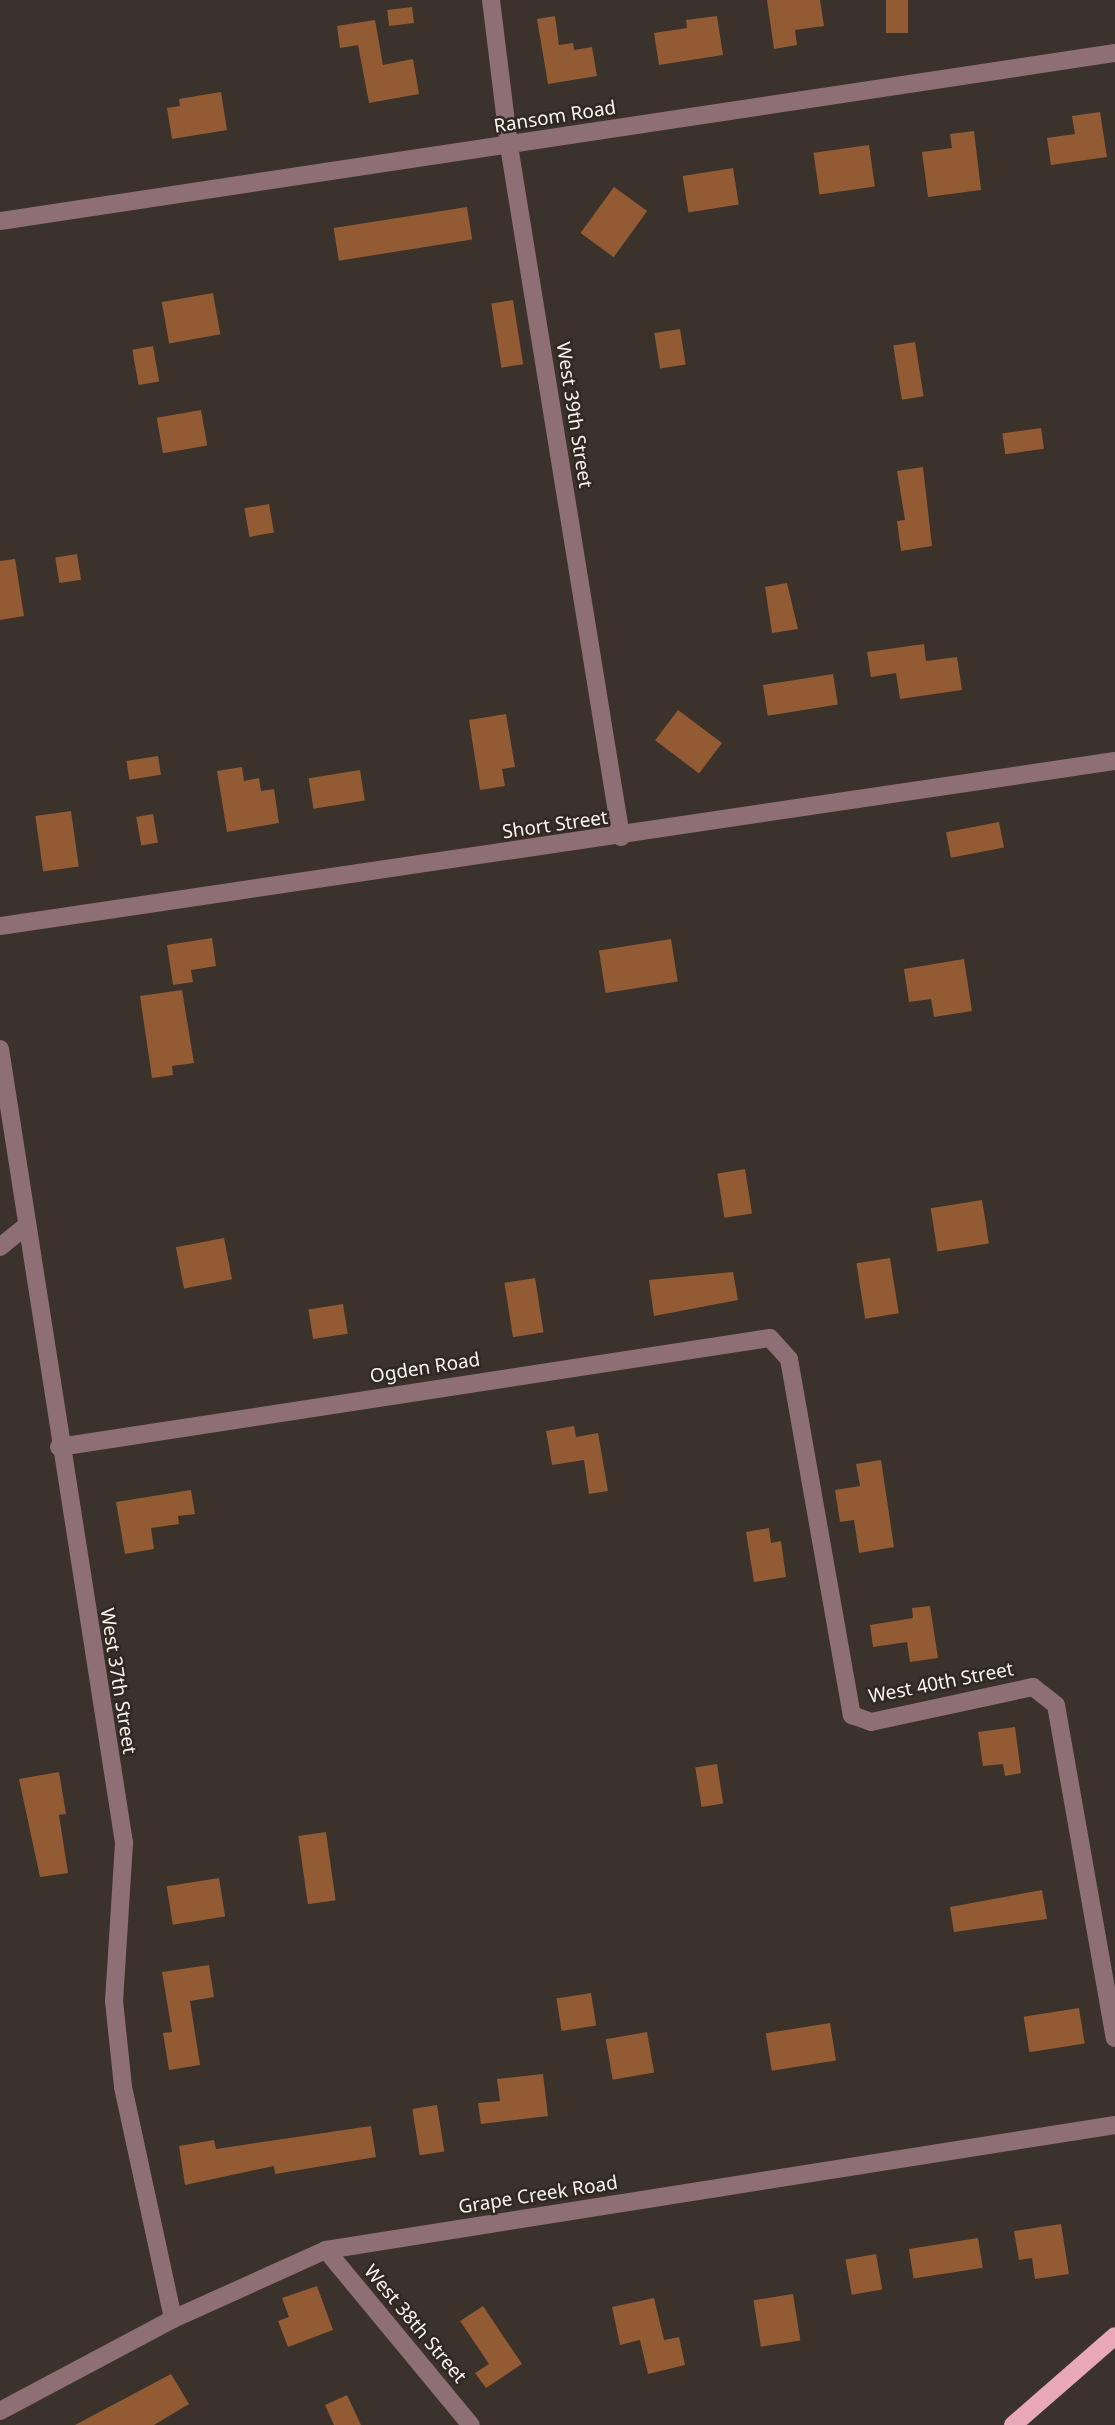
<!DOCTYPE html>
<html>
<head>
<meta charset="utf-8">
<style>
  body { margin:0 }
  #map { position:relative; width:1115px; height:2425px; overflow:hidden; background:#3b322b; font-family:"Noto Sans",sans-serif }
  div>[style] { position:absolute }
  .building>* { inset:0; background:#925b33; transform-origin:0 0 }
  .minor>* { height:18px; margin:-9px; padding:0 9px; transform-origin:9px; border-radius:9px; background:#8e6f75 }
  .major>* { height:18px; margin:-9px; padding:0 9px; transform-origin:9px; border-radius:9px; background:#e8a8b5 }
  span { translate:-50% -50%; white-space:nowrap; text-align:center; line-height:1.15; -webkit-text-stroke:5px #312822; paint-order:stroke }
  .street-label { font-size:19px; color:#faf4ef }
</style>
</head>
<body>
<div id="map">
  <div class="building">
    <div style="clip-path:polygon(767px 0,820px 0,824px 26px,795px 30px,797px 45px,774px 49px)"></div>
    <div style="left:886px;top:0;width:22px;height:33px"></div>
    <div style="left:412px;top:7px;width:16px;height:25px;rotate:83deg"></div>
    <div style="clip-path:polygon(555px 16px,559px 45px,573px 43px,574px 50px,592px 47px,597px 76px,548px 84px,537px 19px)"></div>
    <div style="clip-path:polygon(717px 16px,723px 55px,659px 65px,654px 33px,687px 28px,686px 20px)"></div>
    <div style="clip-path:polygon(375px 20px,383px 65px,413px 59px,419px 94px,369px 103px,358px 45px,340px 48px,337px 26px)"></div>
    <div style="clip-path:polygon(221px 92px,227px 130px,172px 139px,167px 108px,180px 106px,179px 99px)"></div>
    <div style="clip-path:polygon(1100px 112px,1107px 157px,1051px 165px,1047px 138px,1075px 134px,1072px 116px)"></div>
    <div style="clip-path:polygon(974px 131px,981px 190px,928px 197px,922px 152px,952px 148px,950px 134px)"></div>
    <div style="left:869px;top:145px;width:42px;height:56px;rotate:82deg"></div>
    <div style="left:733px;top:168px;width:37px;height:51px;rotate:81deg"></div>
    <div style="left:614px;top:187px;width:41px;height:57px;rotate:36deg"></div>
    <div style="left:467px;top:207px;width:33px;height:135px;rotate:81deg"></div>
    <div style="left:213px;top:293px;width:42px;height:52px;rotate:80deg"></div>
    <div style="left:513px;top:300px;width:65px;height:22px;rotate:81deg"></div>
    <div style="left:680px;top:329px;width:36px;height:26px;rotate:81deg"></div>
    <div style="left:915px;top:342px;width:55px;height:22px;rotate:81deg"></div>
    <div style="left:153px;top:346px;width:36px;height:21px;rotate:80deg"></div>
    <div style="left:201px;top:410px;width:36px;height:45px;rotate:80deg"></div>
    <div style="left:1041px;top:428px;width:21px;height:39px;rotate:82deg"></div>
    <div style="clip-path:polygon(923px 467px,932px 546px,901px 551px,897px 521px,905px 520px,897px 471px)"></div>
    <div style="left:269px;top:504px;width:29px;height:25px;rotate:80deg"></div>
    <div style="left:77px;top:554px;width:26px;height:22px;rotate:81deg"></div>
    <div style="clip-path:polygon(15px 559px,24px 616px,0 620px,0 561px)"></div>
    <div style="clip-path:polygon(787px 583px,798px 629px,772px 633px,765px 587px)"></div>
    <div style="clip-path:polygon(924px 644px,926px 661px,957px 657px,962px 690px,900px 699px,896px 673px,871px 677px,867px 652px)"></div>
    <div style="left:833px;top:674px;width:31px;height:71px;rotate:81deg"></div>
    <div style="left:678px;top:710px;width:55px;height:38px;rotate:37deg"></div>
    <div style="clip-path:polygon(506px 714px,515px 767px,502px 769px,505px 786px,480px 790px,469px 720px)"></div>
    <div style="left:158px;top:756px;width:19px;height:32px;rotate:81deg"></div>
    <div style="clip-path:polygon(242px 767px,244px 781px,259px 778px,261px 791px,274px 789px,279px 823px,227px 832px,217px 771px)"></div>
    <div style="left:360px;top:770px;width:31px;height:52px;rotate:81deg"></div>
    <div style="left:71px;top:811px;width:56px;height:36px;rotate:82deg"></div>
    <div style="left:153px;top:814px;width:29px;height:17px;rotate:80deg"></div>
    <div style="left:999px;top:822px;width:26px;height:54px;rotate:79deg"></div>
    <div style="clip-path:polygon(212px 938px,216px 966px,191px 970px,193px 982px,173px 985px,167px 945px)"></div>
    <div style="left:671px;top:939px;width:43px;height:73px;rotate:81deg"></div>
    <div style="clip-path:polygon(964px 959px,972px 1011px,934px 1017px,931px 999px,909px 1002px,904px 969px)"></div>
    <div style="clip-path:polygon(182px 990px,194px 1063px,172px 1066px,173px 1075px,152px 1078px,140px 996px)"></div>
    <div style="left:745px;top:1169px;width:45px;height:28px;rotate:81deg"></div>
    <div style="left:982px;top:1200px;width:44px;height:52px;rotate:81deg"></div>
    <div style="left:224px;top:1238px;width:42px;height:49px;rotate:79deg"></div>
    <div style="left:890px;top:1258px;width:56px;height:34px;rotate:81deg"></div>
    <div style="clip-path:polygon(733px 1272px,738px 1300px,654px 1316px,649px 1280px)"></div>
    <div style="left:535px;top:1278px;width:55px;height:31px;rotate:81deg"></div>
    <div style="left:343px;top:1304px;width:30px;height:35px;rotate:81deg"></div>
    <div style="clip-path:polygon(574px 1426px,576px 1437px,598px 1433px,608px 1491px,589px 1494px,584px 1460px,552px 1465px,546px 1431px)"></div>
    <div style="clip-path:polygon(881px 1460px,894px 1547px,859px 1553px,854px 1520px,840px 1522px,835px 1490px,860px 1486px,856px 1464px)"></div>
    <div style="clip-path:polygon(191px 1490px,195px 1514px,178px 1516px,179px 1524px,151px 1528px,154px 1549px,125px 1554px,116px 1502px)"></div>
    <div style="clip-path:polygon(769px 1528px,771px 1543px,781px 1541px,786px 1577px,754px 1582px,746px 1532px)"></div>
    <div style="clip-path:polygon(930px 1606px,938px 1658px,910px 1662px,907px 1642px,873px 1647px,870px 1625px,913px 1618px,912px 1608px)"></div>
    <div style="clip-path:polygon(1015px 1727px,1021px 1773px,1005px 1776px,1003px 1764px,983px 1766px,978px 1732px)"></div>
    <div style="left:717px;top:1764px;width:40px;height:22px;rotate:81deg"></div>
    <div style="clip-path:polygon(59px 1772px,66px 1814px,59px 1815px,68px 1873px,40px 1877px,19px 1779px)"></div>
    <div style="left:326px;top:1832px;width:69px;height:28px;rotate:82deg"></div>
    <div style="left:219px;top:1878px;width:39px;height:53px;rotate:81deg"></div>
    <div style="clip-path:polygon(1042px 1890px,1047px 1919px,954px 1932px,950px 1907px)"></div>
    <div style="clip-path:polygon(209px 1965px,214px 1997px,190px 2001px,200px 2065px,169px 2070px,163px 2033px,172px 2032px,162px 1972px)"></div>
    <div style="left:591px;top:1993px;width:33px;height:35px;rotate:81deg"></div>
    <div style="left:1079px;top:2008px;width:36px;height:56px;rotate:81deg"></div>
    <div style="left:830px;top:2023px;width:38px;height:65px;rotate:81deg"></div>
    <div style="left:647px;top:2032px;width:41px;height:42px;rotate:80deg"></div>
    <div style="clip-path:polygon(543px 2074px,548px 2116px,481px 2124px,478px 2103px,500px 2101px,497px 2079px)"></div>
    <div style="left:437px;top:2105px;width:47px;height:25px;rotate:81deg"></div>
    <div style="clip-path:polygon(371px 2126px,376px 2157px,275px 2174px,274px 2166px,185px 2185px,179px 2146px,214px 2140px,216px 2149px)"></div>
    <div style="clip-path:polygon(1061px 2224px,1069px 2274px,1035px 2279px,1032px 2258px,1019px 2260px,1014px 2231px)"></div>
    <div style="left:978px;top:2238px;width:30px;height:70px;rotate:81deg"></div>
    <div style="left:876px;top:2254px;width:36px;height:31px;rotate:80deg"></div>
    <div style="clip-path:polygon(317px 2286px,333px 2330px,288px 2347px,278px 2321px,289px 2317px,282px 2298px)"></div>
    <div style="left:793px;top:2294px;width:47px;height:40px;rotate:81deg"></div>
    <div style="clip-path:polygon(654px 2298px,664px 2340px,679px 2337px,685px 2365px,648px 2374px,640px 2340px,620px 2345px,612px 2307px)"></div>
    <div style="clip-path:polygon(483px 2306px,522px 2364px,486px 2388px,475px 2373px,489px 2364px,460px 2321px)"></div>
    <div style="clip-path:polygon(171px 2374px,189px 2404px,154px 2425px,75px 2425px)"></div>
    <div style="clip-path:polygon(347px 2395px,361px 2425px,334px 2425px,325px 2405px)"></div>
  </div>
  <div class="minor">
    <div style="left:491px;top:0;width:147px;rotate:83deg"></div>
    <div style="left:509px;top:146px;width:700px;rotate:80.79deg"></div>
    <div style="left:0;top:221px;width:1128px;rotate:-8.57deg"></div>
    <div style="left:0;top:926px;width:1127px;rotate:-8.42deg"></div>
    <div style="left:0;top:1049px;width:804px;rotate:81.12deg"></div>
    <div style="left:124px;top:1843px;width:158px;rotate:93.6deg"></div>
    <div style="left:114px;top:2001px;width:86px;rotate:84deg"></div>
    <div style="left:123px;top:2087px;width:237px;rotate:77.8deg"></div>
    <div style="left:0;top:1247px;width:35px;rotate:-39deg"></div>
    <div style="left:59px;top:1447px;width:719px;rotate:-8.72deg"></div>
    <div style="left:770px;top:1338px;width:28px;rotate:48deg"></div>
    <div style="left:789px;top:1359px;width:362px;rotate:80deg"></div>
    <div style="left:852px;top:1715px;width:20px;rotate:20deg"></div>
    <div style="left:871px;top:1722px;width:166px;rotate:-12.2deg"></div>
    <div style="left:1033px;top:1687px;width:29px;rotate:38deg"></div>
    <div style="left:1056px;top:1705px;width:338px;rotate:80deg"></div>
    <div style="left:326px;top:2250px;width:227px;rotate:50.4deg"></div>
    <div style="left:0;top:2411px;width:196px;rotate:-28deg"></div>
    <div style="left:173px;top:2319px;width:168px;rotate:-24.3deg"></div>
    <div style="left:326px;top:2250px;width:799px;rotate:-9deg"></div>
  </div>
  <div class="major">
    <div style="left:1013px;top:2425px;width:135px;rotate:-41.1deg"></div>
  </div>
  <div class="street-label">
    <span style="left:555px;top:117px;rotate:-9deg">Ransom Road</span>
    <span style="left:574px;top:415px;rotate:81deg">West 39th Street</span>
    <span style="left:555px;top:825px;rotate:-8deg">Short Street</span>
    <span style="left:425px;top:1368px;rotate:-9deg">Ogden Road</span>
    <span style="left:118px;top:1681px;rotate:81deg">West 37th Street</span>
    <span style="left:941px;top:1683px;rotate:-11deg">West 40th Street</span>
    <span style="left:538px;top:2195px;rotate:-9deg">Grape Creek Road</span>
    <span style="left:415px;top:2324px;rotate:50deg">West 38th Street</span>
  </div>
</div>
</body>
</html>
